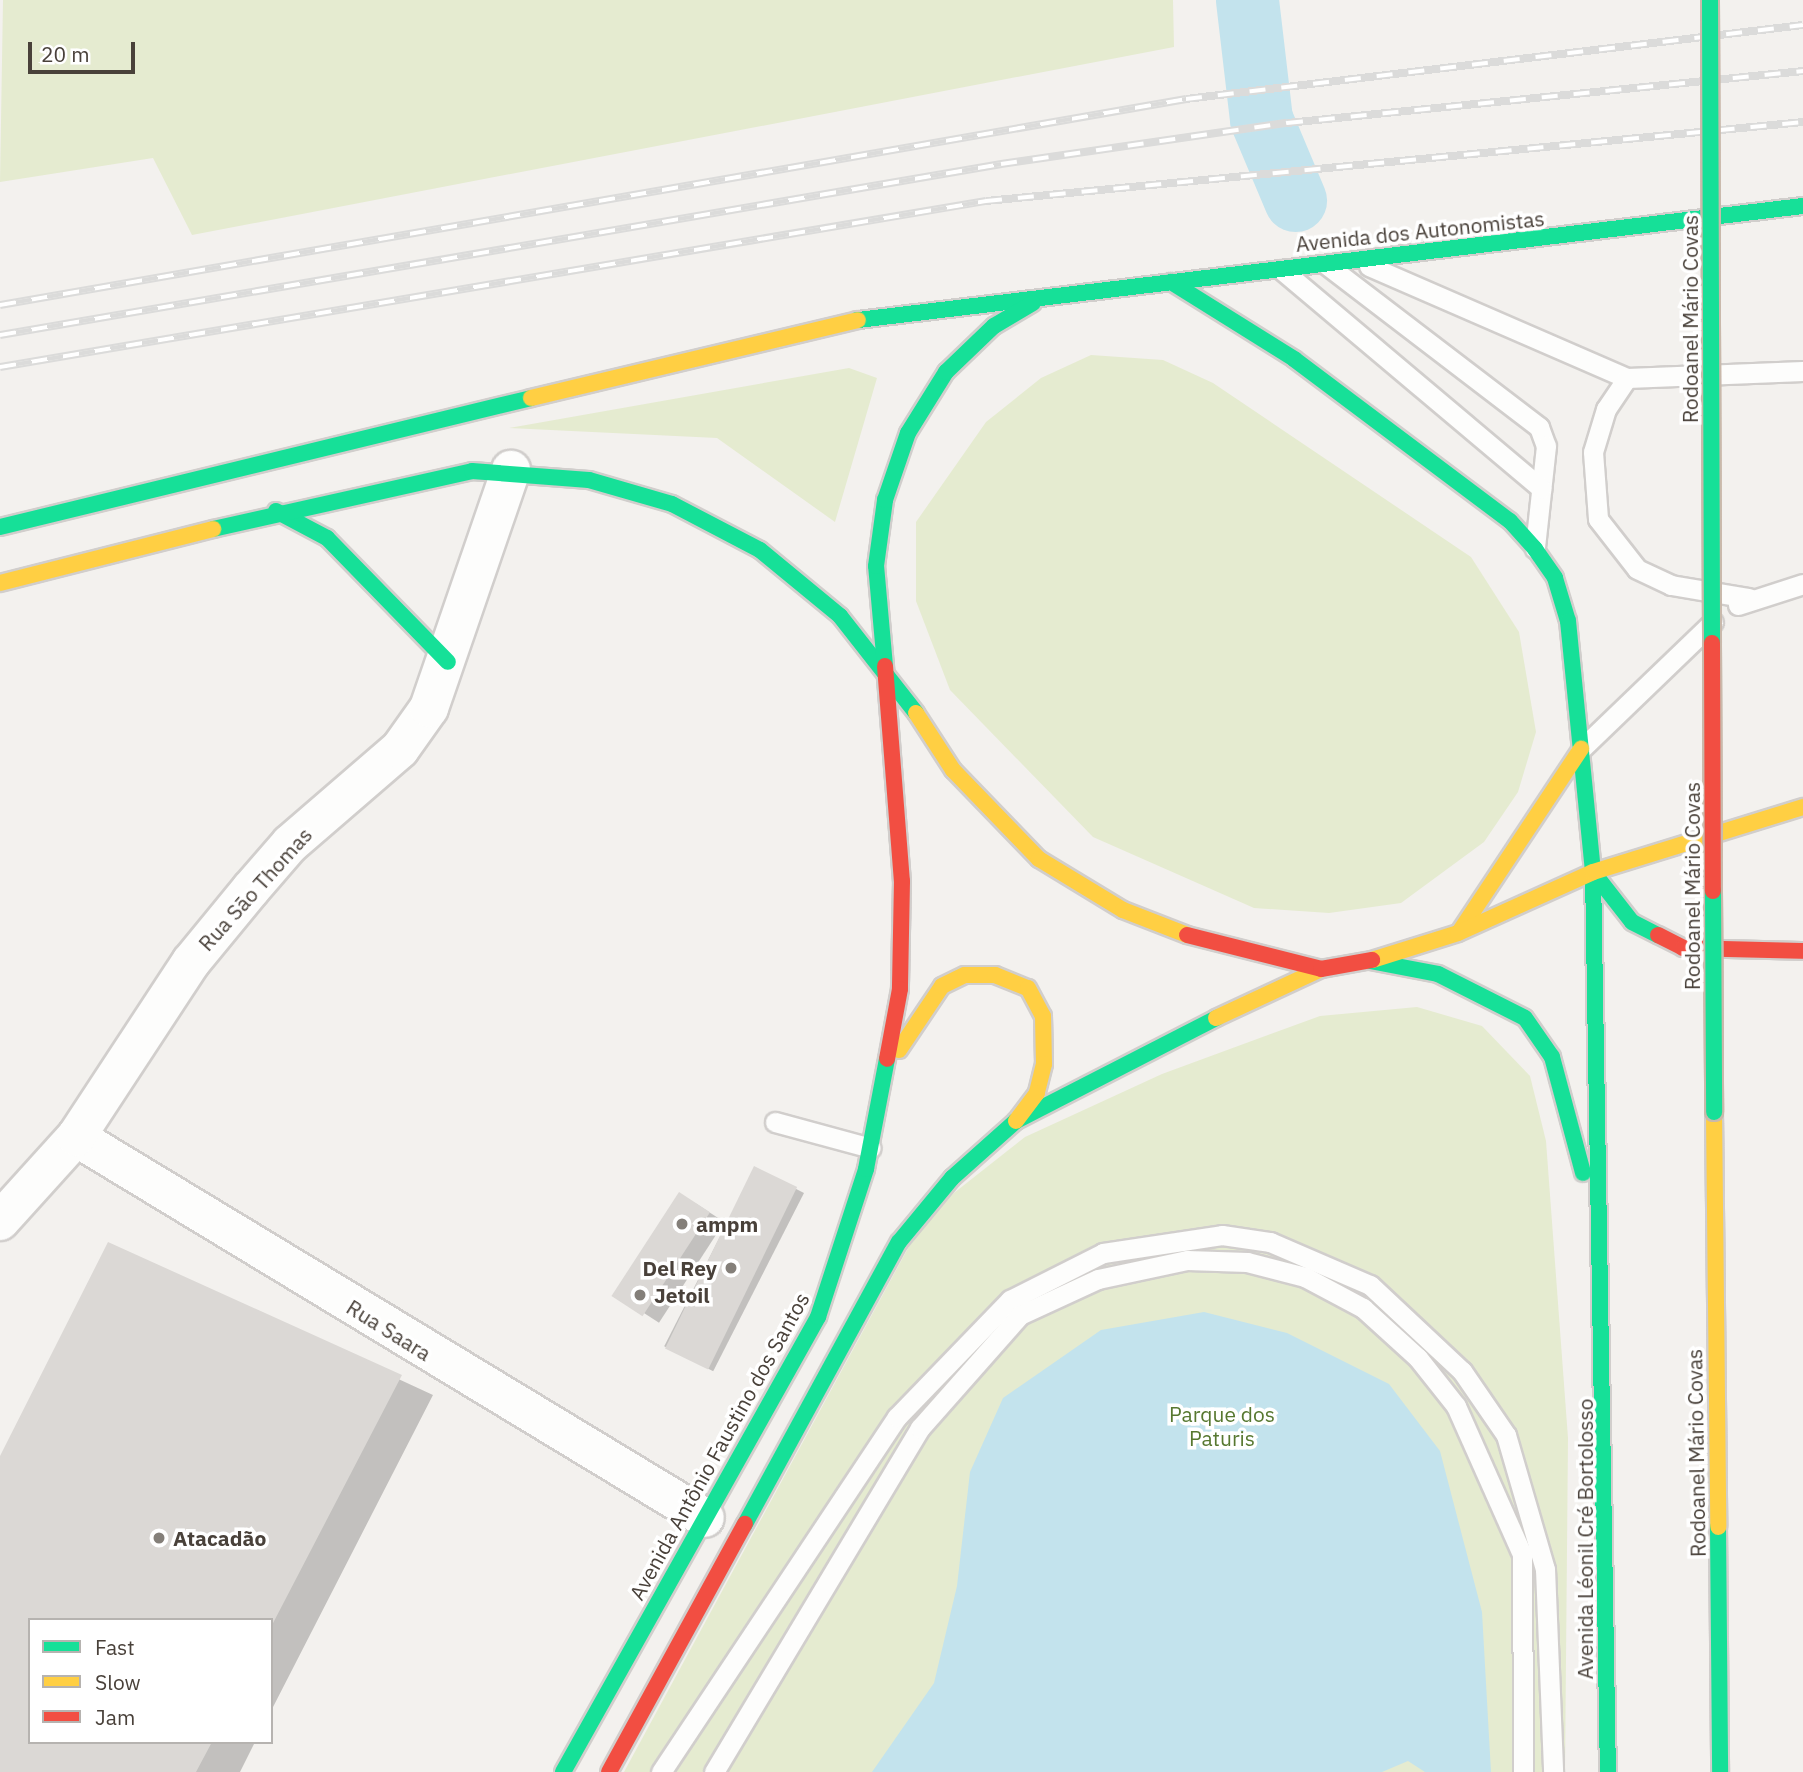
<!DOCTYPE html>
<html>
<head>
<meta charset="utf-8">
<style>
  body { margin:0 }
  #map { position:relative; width:1803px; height:1772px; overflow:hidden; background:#f3f1ee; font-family:"IBM Plex Sans",sans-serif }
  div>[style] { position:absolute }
  .green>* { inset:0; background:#e5ebd0 }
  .water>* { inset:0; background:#c3e3ed }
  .shadow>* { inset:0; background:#0003; transform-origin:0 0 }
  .river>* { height:63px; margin:-31.5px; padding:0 31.5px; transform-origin:31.5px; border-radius:31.5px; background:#c3e3ed }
  .building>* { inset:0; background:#dbd8d5; transform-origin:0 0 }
  .roads { filter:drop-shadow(2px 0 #d1cecc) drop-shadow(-2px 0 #d1cecc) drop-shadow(0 2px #d1cecc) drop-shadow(0 -2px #d1cecc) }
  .lane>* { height:19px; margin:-9.5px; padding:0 9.5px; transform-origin:9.5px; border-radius:9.5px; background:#fdfdfc }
  .street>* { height:38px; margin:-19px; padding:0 19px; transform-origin:19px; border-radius:19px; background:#fdfdfc }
  .fast>* { height:16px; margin:-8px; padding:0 8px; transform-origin:8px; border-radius:8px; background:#16e098 }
  .slow>* { height:16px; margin:-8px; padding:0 8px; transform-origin:8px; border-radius:8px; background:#ffcf43 }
  .jam>* { height:16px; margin:-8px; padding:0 8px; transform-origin:8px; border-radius:8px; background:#f24e42 }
  .rail>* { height:8px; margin-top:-4px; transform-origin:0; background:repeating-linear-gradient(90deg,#fff 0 16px,#dbdbda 0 32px); box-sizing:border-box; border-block:2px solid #dbdbda }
  .bridges { filter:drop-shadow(2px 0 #c9b9ab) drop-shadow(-2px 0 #c9b9ab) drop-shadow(0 2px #c9b9ab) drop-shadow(0 -2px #c9b9ab) }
  .fast-bridge>* { height:16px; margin:-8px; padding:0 8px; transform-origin:8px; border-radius:8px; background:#16e098 }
  .jam-bridge>* { height:16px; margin:-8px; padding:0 8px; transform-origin:8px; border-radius:8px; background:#f24e42 }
  .dots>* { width:19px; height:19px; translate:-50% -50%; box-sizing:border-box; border:4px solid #fff; border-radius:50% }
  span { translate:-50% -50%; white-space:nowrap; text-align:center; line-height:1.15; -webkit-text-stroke:7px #fff; paint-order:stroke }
  .street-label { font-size:21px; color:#49413a }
  .poi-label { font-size:21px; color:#49413a; font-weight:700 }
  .left { translate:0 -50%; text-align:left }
  .right { translate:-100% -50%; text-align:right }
  .park-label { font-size:21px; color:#577830 }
  .legend { position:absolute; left:28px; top:1618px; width:245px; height:126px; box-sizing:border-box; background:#fff; border:2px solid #b6b3b0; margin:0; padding:9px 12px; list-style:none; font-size:21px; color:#49413a }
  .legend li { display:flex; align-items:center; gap:14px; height:35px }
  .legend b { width:35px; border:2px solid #b6b3b0 }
  .scale { position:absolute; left:28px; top:42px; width:107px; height:32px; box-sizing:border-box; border:4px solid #49413a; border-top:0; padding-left:9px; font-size:21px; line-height:24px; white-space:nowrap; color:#49413a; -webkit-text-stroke:5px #fff; paint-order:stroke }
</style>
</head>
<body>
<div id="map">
  <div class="green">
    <div style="clip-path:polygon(3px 0,1173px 0,1174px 47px,192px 235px,153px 158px,0 182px)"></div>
    <div style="clip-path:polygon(1091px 355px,1163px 360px,1213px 383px,1471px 557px,1519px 632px,1536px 732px,1518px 792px,1484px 842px,1401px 903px,1329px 913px,1254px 908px,1093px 837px,950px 690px,916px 601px,916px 522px,986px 422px,1041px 378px)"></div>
    <div style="clip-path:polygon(849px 368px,877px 378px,835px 522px,717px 438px,509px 428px)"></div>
    <div style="clip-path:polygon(1417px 1007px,1482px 1026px,1530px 1076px,1546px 1141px,1568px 1438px,1565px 1772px,624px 1772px,926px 1215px,1025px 1137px,1162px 1074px,1320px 1016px)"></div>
  </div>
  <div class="water">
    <div style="clip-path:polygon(1204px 1312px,1287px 1333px,1389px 1384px,1440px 1451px,1482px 1612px,1491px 1772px,1425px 1772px,1408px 1761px,1382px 1772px,872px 1772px,934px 1683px,957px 1586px,970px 1472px,1003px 1398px,1101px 1330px)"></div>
  </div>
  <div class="shadow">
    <div style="left:755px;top:1168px;width:55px;height:200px;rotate:27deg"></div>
    <div style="left:695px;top:1203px;width:35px;height:120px;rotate:33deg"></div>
    <div style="clip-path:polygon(109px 1245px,433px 1395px,271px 1711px,271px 1620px,30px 1620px,30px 1742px,255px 1742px,240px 1772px,0 1772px,0 1460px)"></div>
  </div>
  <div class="river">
    <div style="left:1247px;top:0;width:120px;rotate:83.3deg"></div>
    <div style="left:1261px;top:119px;width:88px;rotate:67.2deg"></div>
  </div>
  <div class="building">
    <div style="left:754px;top:1166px;width:48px;height:203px;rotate:26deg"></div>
    <div style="left:679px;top:1192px;width:37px;height:124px;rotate:33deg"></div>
    <div style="clip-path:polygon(108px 1242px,402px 1375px,271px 1627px,271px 1620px,30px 1620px,30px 1742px,212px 1742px,196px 1772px,0 1772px,0 1456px)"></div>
  </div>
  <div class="roads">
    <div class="lane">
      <div style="left:1327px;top:265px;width:267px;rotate:37.4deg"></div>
      <div style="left:1539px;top:427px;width:20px;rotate:70deg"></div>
      <div style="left:1546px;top:446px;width:103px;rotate:96.2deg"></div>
      <div style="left:1369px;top:266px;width:281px;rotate:23.5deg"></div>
      <div style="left:1627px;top:378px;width:176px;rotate:-2.3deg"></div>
      <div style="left:1282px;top:270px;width:339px;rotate:40.1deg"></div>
      <div style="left:1627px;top:378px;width:37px;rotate:124deg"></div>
      <div style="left:1606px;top:409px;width:45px;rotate:106.8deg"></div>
      <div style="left:1593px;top:452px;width:67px;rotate:85.7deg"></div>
      <div style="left:1598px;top:519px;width:63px;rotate:52deg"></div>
      <div style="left:1637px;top:569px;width:38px;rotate:25deg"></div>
      <div style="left:1671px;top:585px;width:79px;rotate:9.5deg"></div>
      <div style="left:1738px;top:605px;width:68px;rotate:-17.9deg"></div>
      <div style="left:1581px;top:749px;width:183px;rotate:-43.9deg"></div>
      <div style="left:775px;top:1122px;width:99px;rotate:15.2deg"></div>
      <div style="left:661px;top:1772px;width:426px;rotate:-56.4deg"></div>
      <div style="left:897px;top:1417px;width:163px;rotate:-46deg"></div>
      <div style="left:1010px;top:1300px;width:104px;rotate:-26.8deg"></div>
      <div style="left:1103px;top:1253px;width:120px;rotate:-8.6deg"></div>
      <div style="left:1222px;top:1235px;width:49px;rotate:8.3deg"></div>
      <div style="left:1270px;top:1242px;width:109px;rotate:23.3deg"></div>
      <div style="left:1370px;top:1285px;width:126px;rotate:43.1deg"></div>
      <div style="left:1462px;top:1371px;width:78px;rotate:55.5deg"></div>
      <div style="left:1506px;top:1435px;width:140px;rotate:73.8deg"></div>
      <div style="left:1545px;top:1569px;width:203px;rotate:87.7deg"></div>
      <div style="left:714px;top:1772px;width:401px;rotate:-59.1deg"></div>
      <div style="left:920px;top:1428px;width:151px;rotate:-48.5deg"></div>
      <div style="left:1020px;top:1315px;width:86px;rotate:-24.8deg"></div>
      <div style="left:1098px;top:1279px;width:91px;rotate:-12.1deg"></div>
      <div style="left:1187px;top:1260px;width:60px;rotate:1.9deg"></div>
      <div style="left:1247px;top:1262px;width:60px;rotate:14.5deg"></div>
      <div style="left:1305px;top:1277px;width:66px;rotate:28.1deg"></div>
      <div style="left:1363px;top:1308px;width:74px;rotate:42.3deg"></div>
      <div style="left:1418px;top:1358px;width:61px;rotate:51.6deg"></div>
      <div style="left:1456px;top:1406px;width:162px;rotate:66deg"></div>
      <div style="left:1522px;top:1554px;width:218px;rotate:89.7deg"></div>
    </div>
    <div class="street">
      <div style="left:76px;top:1137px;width:735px;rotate:31.2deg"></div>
      <div style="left:0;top:1221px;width:113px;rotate:-47.9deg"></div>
      <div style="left:76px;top:1137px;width:209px;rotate:-56.7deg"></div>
      <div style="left:191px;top:962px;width:94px;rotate:-50.6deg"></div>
      <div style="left:251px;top:889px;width:60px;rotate:-49.1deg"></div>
      <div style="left:290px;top:844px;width:145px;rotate:-40.8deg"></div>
      <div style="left:400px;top:749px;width:50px;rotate:-54.7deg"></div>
      <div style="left:429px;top:708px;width:252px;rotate:-71deg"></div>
    </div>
    <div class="fast">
      <div style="left:1171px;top:282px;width:145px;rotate:32deg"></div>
      <div style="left:1294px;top:359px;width:270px;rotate:36.9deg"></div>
      <div style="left:1510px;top:521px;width:38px;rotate:48deg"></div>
      <div style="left:1535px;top:549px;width:35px;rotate:55deg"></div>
      <div style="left:1555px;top:578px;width:45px;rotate:73.2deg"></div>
      <div style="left:1568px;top:621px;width:252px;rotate:84.3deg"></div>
      <div style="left:1593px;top:872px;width:63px;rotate:52deg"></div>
      <div style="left:1632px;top:922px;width:29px;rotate:27deg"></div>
      <div style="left:858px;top:320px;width:952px;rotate:-6.88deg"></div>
      <div style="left:276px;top:511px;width:58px;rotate:27.9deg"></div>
      <div style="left:327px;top:538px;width:173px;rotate:45.7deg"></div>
      <div style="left:0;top:527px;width:546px;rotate:-13.65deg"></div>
      <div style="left:213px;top:529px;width:265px;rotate:-12.6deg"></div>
      <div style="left:472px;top:471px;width:117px;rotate:4.4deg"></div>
      <div style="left:589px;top:480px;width:86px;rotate:16.1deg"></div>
      <div style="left:672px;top:504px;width:99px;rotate:27.6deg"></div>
      <div style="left:760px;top:550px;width:104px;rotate:39.5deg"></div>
      <div style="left:840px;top:616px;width:123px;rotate:51.9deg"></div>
      <div style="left:885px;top:666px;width:100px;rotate:-95.1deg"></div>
      <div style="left:876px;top:566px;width:67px;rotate:-82.2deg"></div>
      <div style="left:885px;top:500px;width:71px;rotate:-71.1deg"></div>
      <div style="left:908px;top:433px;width:72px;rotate:-58.1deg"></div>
      <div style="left:946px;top:372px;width:66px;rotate:-43.8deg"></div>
      <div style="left:994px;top:326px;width:45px;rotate:-30.5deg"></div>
      <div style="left:1593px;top:872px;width:900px;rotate:89.05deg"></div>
      <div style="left:1370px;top:961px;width:69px;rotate:10.8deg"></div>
      <div style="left:1438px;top:974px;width:97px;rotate:26.8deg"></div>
      <div style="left:1525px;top:1018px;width:47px;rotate:55.3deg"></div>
      <div style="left:1552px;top:1057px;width:120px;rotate:75deg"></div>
      <div style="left:745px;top:1524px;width:321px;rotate:-61.4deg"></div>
      <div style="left:899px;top:1242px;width:83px;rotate:-50.4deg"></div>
      <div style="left:952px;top:1178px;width:86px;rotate:-41.7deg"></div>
      <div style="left:1016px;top:1121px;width:225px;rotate:-27.2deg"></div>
      <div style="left:1718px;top:1527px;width:245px;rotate:89.5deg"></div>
      <div style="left:563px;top:1772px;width:522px;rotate:-60.73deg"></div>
      <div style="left:818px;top:1317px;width:156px;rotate:-72deg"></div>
      <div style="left:866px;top:1169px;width:112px;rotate:-79.2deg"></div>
    </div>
    <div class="slow">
      <div style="left:531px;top:398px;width:336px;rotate:-13.4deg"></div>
      <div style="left:0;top:583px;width:220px;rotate:-14.2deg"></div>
      <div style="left:916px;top:713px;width:68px;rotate:57deg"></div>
      <div style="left:953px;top:770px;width:124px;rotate:46deg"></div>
      <div style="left:1039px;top:859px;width:98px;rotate:31.3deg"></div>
      <div style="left:1123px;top:910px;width:69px;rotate:21.3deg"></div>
      <div style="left:1460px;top:931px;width:219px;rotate:-56.4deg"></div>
      <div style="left:1372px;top:960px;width:90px;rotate:-17.4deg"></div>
      <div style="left:1458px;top:933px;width:148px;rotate:-24.3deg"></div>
      <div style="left:1593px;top:872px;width:220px;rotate:-17.2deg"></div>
      <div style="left:1216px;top:1018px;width:116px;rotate:-25deg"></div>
      <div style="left:899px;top:1050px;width:77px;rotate:-56.1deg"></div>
      <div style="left:942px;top:986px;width:25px;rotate:-26deg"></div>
      <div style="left:965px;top:975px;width:30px"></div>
      <div style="left:995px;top:975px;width:35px;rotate:22deg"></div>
      <div style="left:1028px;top:988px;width:32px;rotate:62deg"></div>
      <div style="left:1043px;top:1016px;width:48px;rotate:88.8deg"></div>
      <div style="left:1044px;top:1064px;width:30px;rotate:104deg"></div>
      <div style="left:1037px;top:1093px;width:35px;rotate:127deg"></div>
      <div style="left:1714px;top:1112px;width:415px;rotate:89.4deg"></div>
    </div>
    <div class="jam">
      <div style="left:885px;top:666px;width:216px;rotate:85.5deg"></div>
      <div style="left:902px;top:881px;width:108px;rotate:91.1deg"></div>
      <div style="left:900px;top:989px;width:71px;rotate:100.5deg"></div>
      <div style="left:1187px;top:935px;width:138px;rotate:14.2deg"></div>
      <div style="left:1321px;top:969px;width:52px;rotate:-10deg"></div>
      <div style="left:1658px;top:935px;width:28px;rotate:27deg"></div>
      <div style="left:1683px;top:948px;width:120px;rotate:1.4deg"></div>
      <div style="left:609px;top:1772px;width:283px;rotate:-61.3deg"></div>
    </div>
  </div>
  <div class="rail">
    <div style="left:0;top:305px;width:1204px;rotate:-9.85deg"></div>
    <div style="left:1186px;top:99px;width:621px;rotate:-6.84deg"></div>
    <div style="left:0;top:335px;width:1016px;rotate:-9.69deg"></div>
    <div style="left:1001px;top:164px;width:289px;rotate:-8.2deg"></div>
    <div style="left:1287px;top:123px;width:519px;rotate:-5.75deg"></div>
    <div style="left:0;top:367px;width:1000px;rotate:-9.56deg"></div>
    <div style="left:986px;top:201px;width:821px;rotate:-5.52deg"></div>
  </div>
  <div class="bridges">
    <div class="fast-bridge">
      <div style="left:1710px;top:0;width:643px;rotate:89.82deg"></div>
      <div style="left:1713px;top:891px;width:221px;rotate:89.7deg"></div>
    </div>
    <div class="jam-bridge">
      <div style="left:1712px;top:643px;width:248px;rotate:89.8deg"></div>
    </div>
  </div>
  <div class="dots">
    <div style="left:682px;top:1224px;background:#847f79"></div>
    <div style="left:731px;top:1268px;background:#847f79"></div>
    <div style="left:640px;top:1295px;background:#847f79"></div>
    <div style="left:159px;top:1538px;background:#847f79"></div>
  </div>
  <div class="street-label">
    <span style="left:1420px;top:231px;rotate:-6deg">Avenida dos Autonomistas</span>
    <span style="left:1690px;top:319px;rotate:-90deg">Rodoanel Mário Covas</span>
    <span style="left:1692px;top:886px;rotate:-90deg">Rodoanel Mário Covas</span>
    <span style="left:255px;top:889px;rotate:-48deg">Rua São Thomas</span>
    <span style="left:389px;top:1330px;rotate:32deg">Rua Saara</span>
    <span style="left:719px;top:1446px;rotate:-61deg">Avenida Antônio Faustino dos Santos</span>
    <span style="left:1696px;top:1453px;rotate:-91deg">Rodoanel Mário Covas</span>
    <span style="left:1585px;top:1539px;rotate:-90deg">Avenida Léonil Cré Bortolosso</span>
  </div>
  <div class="poi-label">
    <span class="left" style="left:696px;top:1224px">ampm</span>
    <span class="right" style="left:717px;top:1268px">Del Rey</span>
    <span class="left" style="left:654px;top:1295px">Jetoil</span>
    <span class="left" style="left:173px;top:1538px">Atacadão</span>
  </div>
  <div class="park-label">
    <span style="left:1222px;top:1426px">Parque dos<br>Paturis</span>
  </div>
  <ul class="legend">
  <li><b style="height:9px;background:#16e098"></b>Fast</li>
  <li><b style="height:9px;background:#ffcf43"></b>Slow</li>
  <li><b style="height:9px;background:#f24e42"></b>Jam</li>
  </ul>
  <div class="scale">20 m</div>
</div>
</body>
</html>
